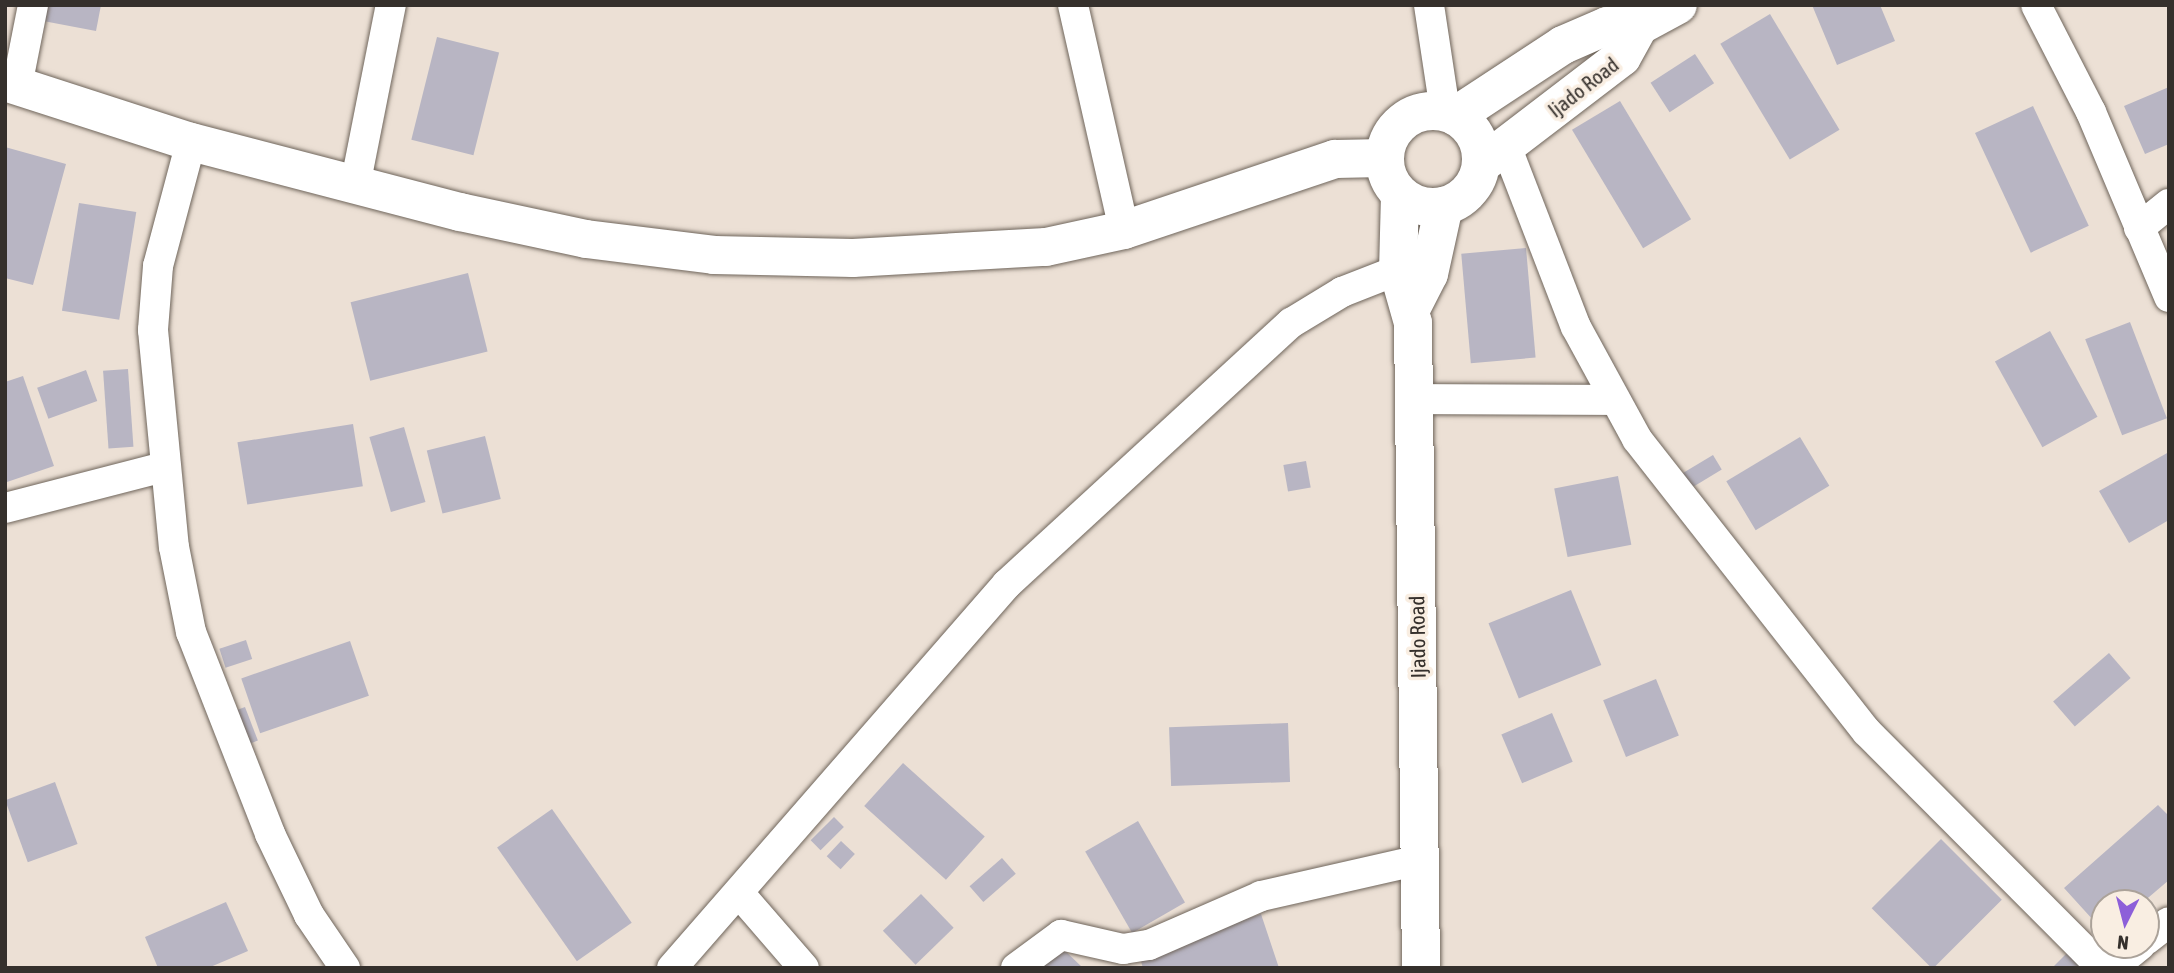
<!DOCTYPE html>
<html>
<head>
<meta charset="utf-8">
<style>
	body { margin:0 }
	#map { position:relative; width:2174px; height:973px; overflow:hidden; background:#ece0d5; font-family:"Asap Condensed",sans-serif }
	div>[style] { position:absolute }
	.building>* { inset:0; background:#b8b5c3; transform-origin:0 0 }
	.roads { filter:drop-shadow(0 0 2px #6f655b) drop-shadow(0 0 2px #6f655b) }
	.street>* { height:30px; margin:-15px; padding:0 15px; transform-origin:15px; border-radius:15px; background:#fff }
	.secondary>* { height:38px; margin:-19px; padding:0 19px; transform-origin:19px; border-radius:19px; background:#fff }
	.secondary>.ring { margin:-19px; padding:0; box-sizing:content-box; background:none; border:38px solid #fff; border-radius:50% }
	span { translate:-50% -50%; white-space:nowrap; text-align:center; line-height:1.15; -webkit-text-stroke:7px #f9eee2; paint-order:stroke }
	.street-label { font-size:21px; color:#35302c }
	.frame { position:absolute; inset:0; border:7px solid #35302c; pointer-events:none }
	.north { position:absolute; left:2090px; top:889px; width:70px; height:70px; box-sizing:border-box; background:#f9eee2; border:2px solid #aba299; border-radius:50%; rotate:186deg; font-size:19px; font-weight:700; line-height:28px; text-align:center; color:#35302c }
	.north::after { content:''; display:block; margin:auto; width:24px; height:32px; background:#8d5fd9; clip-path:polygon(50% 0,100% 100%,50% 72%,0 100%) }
</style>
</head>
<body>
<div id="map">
	<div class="building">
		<i style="clip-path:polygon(41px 5px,101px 5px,96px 31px,38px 20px)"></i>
		<i style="clip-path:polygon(1812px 5px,1880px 5px,1895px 41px,1837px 65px)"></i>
		<i style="left:1770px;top:14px;width:135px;height:58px;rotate:59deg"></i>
		<i style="left:437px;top:37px;width:64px;height:106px;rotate:14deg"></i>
		<i style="left:1695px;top:54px;width:35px;height:53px;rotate:57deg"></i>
		<i style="clip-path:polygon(2169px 87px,2169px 144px,2145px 154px,2124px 106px)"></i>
		<i style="left:1620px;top:101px;width:138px;height:56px;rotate:59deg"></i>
		<i style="left:2033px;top:106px;width:132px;height:64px;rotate:65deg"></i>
		<i style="clip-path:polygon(5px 147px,66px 164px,33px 285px,5px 278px)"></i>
		<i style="left:79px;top:203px;width:58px;height:109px;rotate:9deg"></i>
		<i style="left:1526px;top:248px;width:110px;height:65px;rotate:85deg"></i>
		<i style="left:468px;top:273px;width:81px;height:121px;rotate:76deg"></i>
		<i style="left:2130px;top:322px;width:103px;height:48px;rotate:69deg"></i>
		<i style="left:2050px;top:331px;width:98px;height:63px;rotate:61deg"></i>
		<i style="left:128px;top:369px;width:78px;height:25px;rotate:86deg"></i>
		<i style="left:86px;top:370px;width:33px;height:52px;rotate:70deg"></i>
		<i style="clip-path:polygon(23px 376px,54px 466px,7px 482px,5px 382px)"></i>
		<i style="left:353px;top:424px;width:63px;height:117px;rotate:81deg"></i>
		<i style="left:404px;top:427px;width:78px;height:36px;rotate:74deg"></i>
		<i style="left:485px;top:436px;width:65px;height:60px;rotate:76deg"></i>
		<i style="left:1800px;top:437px;width:57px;height:86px;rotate:59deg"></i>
		<i style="clip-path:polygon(2169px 452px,2169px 520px,2129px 543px,2099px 491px)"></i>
		<i style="left:1713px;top:455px;width:17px;height:37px;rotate:59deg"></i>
		<i style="left:1306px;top:461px;width:27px;height:23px;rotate:80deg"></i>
		<i style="left:1618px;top:476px;width:70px;height:65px;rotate:79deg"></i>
		<i style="left:1571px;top:590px;width:81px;height:89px;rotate:68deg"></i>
		<i style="left:246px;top:640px;width:20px;height:28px;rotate:72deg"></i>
		<i style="left:350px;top:641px;width:58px;height:115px;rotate:71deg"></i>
		<i style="left:2109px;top:653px;width:33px;height:74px;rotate:49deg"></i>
		<i style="left:1656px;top:679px;width:61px;height:57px;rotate:68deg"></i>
		<i style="left:245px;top:707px;width:36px;height:17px;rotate:69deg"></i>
		<i style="left:1552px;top:713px;width:53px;height:55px;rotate:67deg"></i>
		<i style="left:1288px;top:723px;width:59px;height:119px;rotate:88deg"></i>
		<i style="left:903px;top:763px;width:110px;height:58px;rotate:42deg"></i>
		<i style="left:55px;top:782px;width:66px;height:53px;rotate:70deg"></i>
		<i style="clip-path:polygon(2158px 805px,2169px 816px,2169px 880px,2142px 903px,2104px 903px,2104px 932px,2064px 888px)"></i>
		<i style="left:552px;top:809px;width:139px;height:67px;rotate:55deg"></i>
		<i style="left:834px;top:817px;width:14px;height:33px;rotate:45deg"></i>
		<i style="left:1138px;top:821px;width:94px;height:61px;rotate:60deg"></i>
		<i style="left:1941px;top:839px;width:86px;height:98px;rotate:45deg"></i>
		<i style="left:841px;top:841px;width:19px;height:21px;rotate:43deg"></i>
		<i style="left:1002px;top:858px;width:21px;height:43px;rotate:49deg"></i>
		<i style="left:921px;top:894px;width:47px;height:53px;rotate:46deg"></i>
		<i style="clip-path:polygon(226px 902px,248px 951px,208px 968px,158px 968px,145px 937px)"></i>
		<i style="clip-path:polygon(1261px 914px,1279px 968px,1143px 968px,1139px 955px)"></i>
		<i style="clip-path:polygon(1060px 946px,1083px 968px,1039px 968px)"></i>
		<i style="clip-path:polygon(2068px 952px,2083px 968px,2052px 968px)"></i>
	</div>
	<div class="roads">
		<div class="street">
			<i style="left:1073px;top:5px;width:231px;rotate:77.2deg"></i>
			<i style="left:1429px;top:5px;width:107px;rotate:81.4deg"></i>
			<i style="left:2036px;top:5px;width:120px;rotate:62.8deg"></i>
			<i style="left:2091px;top:112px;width:201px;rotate:67.1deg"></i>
			<i style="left:17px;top:86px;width:83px;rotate:-78.8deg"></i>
			<i style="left:191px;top:142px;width:128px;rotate:104.9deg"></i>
			<i style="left:158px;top:266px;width:64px;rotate:94.5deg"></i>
			<i style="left:153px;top:330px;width:218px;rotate:84.5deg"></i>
			<i style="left:174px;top:547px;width:87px;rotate:78.7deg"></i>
			<i style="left:191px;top:632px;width:217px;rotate:68.6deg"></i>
			<i style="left:270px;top:834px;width:90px;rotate:64.3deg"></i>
			<i style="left:309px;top:915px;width:64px;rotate:55.8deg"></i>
			<i style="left:1506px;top:146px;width:194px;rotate:68.9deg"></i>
			<i style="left:1576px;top:327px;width:128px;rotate:61.4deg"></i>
			<i style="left:1637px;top:439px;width:372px;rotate:51.9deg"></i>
			<i style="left:1867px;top:732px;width:333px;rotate:45.1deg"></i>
			<i style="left:355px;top:186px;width:185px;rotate:-78.8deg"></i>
			<i style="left:2139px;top:228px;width:38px;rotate:-39deg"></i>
			<i style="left:1413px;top:399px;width:199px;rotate:0.3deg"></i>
			<i style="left:5px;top:508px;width:163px;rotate:-14.5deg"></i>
			<i style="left:739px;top:893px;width:99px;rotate:49.1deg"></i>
			<i style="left:2146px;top:940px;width:29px;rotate:-38deg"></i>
			<i style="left:672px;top:968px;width:510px;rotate:-48.9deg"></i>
			<i style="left:1007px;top:584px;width:386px;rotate:-42.6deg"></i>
			<i style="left:1291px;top:323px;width:60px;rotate:-31.3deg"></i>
			<i style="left:1342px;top:292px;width:60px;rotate:-21.4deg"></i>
			<i style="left:1016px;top:968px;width:56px;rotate:-36.3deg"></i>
			<i style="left:1061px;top:935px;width:64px;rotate:12.7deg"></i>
			<i style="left:1123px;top:949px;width:26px;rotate:-9deg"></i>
			<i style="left:1149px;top:945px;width:122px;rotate:-23.6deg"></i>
			<i style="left:1261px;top:896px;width:163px;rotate:-12.8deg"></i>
			<i style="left:2112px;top:968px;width:36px;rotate:-39deg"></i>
		</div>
		<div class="secondary">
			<i style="left:5px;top:82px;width:195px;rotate:17.9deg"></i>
			<i style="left:191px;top:142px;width:278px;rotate:14.6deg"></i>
			<i style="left:460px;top:212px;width:129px;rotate:12.1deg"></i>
			<i style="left:586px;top:239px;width:129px;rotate:7.1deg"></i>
			<i style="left:714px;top:255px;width:139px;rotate:1.2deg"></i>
			<i style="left:853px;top:258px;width:193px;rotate:-3.3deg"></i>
			<i style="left:1046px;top:247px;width:80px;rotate:-12.3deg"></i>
			<i style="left:1124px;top:230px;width:223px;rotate:-18.6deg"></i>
			<i style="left:1335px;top:159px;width:49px;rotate:-1.2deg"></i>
			<i class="ring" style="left:1385px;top:111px;width:58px;height:58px"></i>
			<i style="left:1455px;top:116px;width:129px;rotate:-33.3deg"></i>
			<i style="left:1563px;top:45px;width:48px;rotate:-23.4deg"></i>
			<i style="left:1607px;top:26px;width:32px"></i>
			<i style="left:1639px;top:26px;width:44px;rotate:-28.3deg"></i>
			<i style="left:1482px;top:164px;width:176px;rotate:-37.4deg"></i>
			<i style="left:1622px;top:57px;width:35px;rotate:-61deg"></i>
			<i style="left:1400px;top:195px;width:75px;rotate:91.5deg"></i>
			<i style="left:1398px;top:270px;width:55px;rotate:74.2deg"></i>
			<i style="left:1413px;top:323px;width:645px;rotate:89.29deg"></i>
			<i style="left:1412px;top:307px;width:37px;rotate:-63deg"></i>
			<i style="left:1429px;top:274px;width:70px;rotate:-77.6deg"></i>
		</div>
	</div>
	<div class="street-label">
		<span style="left:1583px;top:87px;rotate:-38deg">Ijado Road</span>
		<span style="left:1417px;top:637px;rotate:-91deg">Ijado Road</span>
	</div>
	<div class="frame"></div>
	<div class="north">N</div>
</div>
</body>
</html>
